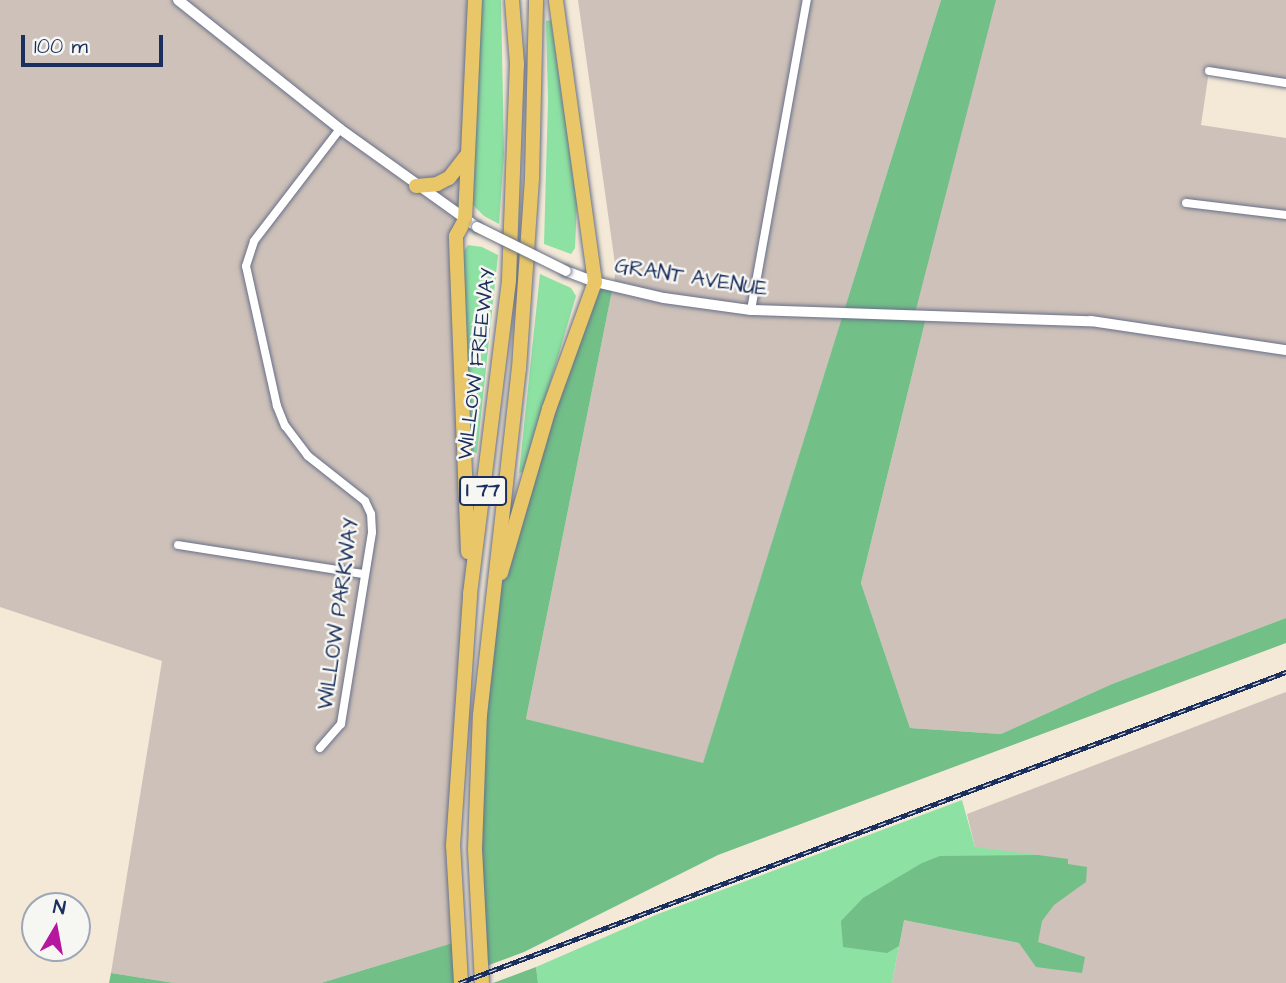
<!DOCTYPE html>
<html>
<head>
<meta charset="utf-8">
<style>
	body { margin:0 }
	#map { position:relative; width:1286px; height:983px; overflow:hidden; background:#f4e8d6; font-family:"Architects Daughter",sans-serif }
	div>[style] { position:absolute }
	.industrial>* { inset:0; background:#cec1b9 }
	.green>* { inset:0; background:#8de1a2 }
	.forest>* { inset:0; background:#72bf88 }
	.roads { filter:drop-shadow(0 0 2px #677088) drop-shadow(0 0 2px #677088) }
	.minor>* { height:8px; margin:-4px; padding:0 4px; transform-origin:4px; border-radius:4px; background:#fff }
	.tertiary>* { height:10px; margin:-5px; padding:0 5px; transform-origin:5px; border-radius:5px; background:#fff }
	.motorway>* { height:14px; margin:-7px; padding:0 7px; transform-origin:7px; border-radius:7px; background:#e9c769 }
	.rail>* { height:5px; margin-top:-2.5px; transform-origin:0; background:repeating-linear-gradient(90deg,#f6f6f2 0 8px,#1b2f5e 0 16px); box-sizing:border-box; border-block:2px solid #1b2f5e }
	.bridges { filter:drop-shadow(0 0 2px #677088) drop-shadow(0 0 2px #677088) }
	.tertiary-bridge>* { height:10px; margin:-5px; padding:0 5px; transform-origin:5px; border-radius:5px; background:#fff }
	span { translate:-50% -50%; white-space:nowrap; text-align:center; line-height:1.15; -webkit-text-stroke:5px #f6f6f2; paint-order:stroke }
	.shield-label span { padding:2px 5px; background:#f6f6f2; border:2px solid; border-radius:5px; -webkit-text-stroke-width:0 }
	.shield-label { font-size:19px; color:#1b2f5e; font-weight:700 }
	.street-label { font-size:21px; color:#1b2f5e }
	.north { position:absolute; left:21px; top:892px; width:70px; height:70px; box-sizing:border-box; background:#f6f6f2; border:2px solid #9ea6b7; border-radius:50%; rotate:10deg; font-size:19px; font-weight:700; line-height:28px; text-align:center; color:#1b2f5e }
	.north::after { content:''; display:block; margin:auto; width:24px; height:32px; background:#b5179e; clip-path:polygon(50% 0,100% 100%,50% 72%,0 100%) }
	.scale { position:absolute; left:21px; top:35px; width:142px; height:32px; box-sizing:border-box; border:4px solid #1b2f5e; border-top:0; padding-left:9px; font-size:21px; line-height:24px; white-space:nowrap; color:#1b2f5e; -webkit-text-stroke:5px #f6f6f2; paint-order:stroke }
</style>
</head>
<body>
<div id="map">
	<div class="industrial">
		<i style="clip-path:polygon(0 0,475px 0,467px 155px,456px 237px,470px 594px,453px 846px,459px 941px,321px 983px,174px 983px,111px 973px,162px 661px,0 607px)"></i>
		<i style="clip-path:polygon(578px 0,941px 0,703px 764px,526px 719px,616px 271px)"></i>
		<i style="clip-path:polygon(972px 0,1286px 0,1286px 83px,1209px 71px,1201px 125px,1286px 138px,1286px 618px,1112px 684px,1001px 734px,910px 728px,861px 583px,926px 318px,890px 317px)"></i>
		<i style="clip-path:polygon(1286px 692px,1286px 983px,892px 983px,904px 920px,1019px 943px,975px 847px,967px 814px)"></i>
	</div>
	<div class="green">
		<i style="clip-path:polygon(480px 0,501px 0,504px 154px,499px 224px,484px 216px,471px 203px)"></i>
		<i style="clip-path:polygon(551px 20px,577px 202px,575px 248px,571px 254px,544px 244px,548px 100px,546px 21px)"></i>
		<i style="clip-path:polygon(468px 245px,482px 247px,498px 255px,477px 453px,471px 452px,463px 267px,464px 251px)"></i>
		<i style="clip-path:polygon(540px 274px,571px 288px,576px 296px,534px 438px,523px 472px,519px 473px)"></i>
		<i style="clip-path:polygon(962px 800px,975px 847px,1038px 855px,1020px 943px,904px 920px,892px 983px,538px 983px,536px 967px,658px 914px)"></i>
	</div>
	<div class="forest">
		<i style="clip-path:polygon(941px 0,996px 0,914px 317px,926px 318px,861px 583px,910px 728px,1001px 734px,1112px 684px,1286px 618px,1286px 643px,718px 855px,524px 952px,481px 968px,475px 849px,490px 611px,595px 282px,613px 286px,526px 719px,703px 763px)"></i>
		<i style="clip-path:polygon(1038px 855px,1068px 859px,1068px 864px,1087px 867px,1086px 882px,1054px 905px,1042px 921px,1038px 942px,1085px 957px,1082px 973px,1036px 967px,1019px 943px,904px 920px,899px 946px,887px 953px,843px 947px,841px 921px,863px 898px,922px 863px,940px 856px)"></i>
		<i style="clip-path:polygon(459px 941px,461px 983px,321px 983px)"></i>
		<i style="clip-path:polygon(536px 967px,538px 983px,493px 983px)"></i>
		<i style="clip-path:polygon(111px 973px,174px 983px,109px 983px)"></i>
	</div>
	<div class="roads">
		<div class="minor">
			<i style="left:1209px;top:71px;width:78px;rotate:8.9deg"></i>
			<i style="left:1186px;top:203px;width:101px;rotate:6.8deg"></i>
			<i style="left:751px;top:310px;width:315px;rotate:-79.8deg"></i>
			<i style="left:178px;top:545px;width:188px;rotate:8.9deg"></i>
			<i style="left:320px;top:748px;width:32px;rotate:-49deg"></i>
			<i style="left:341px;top:724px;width:194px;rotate:-80.8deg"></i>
			<i style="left:372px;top:532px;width:18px;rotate:-93deg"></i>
			<i style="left:371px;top:514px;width:14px;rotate:-115deg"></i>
			<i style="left:365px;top:501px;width:73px;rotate:-141.7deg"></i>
			<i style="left:308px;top:456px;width:38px;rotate:-127deg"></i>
			<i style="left:285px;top:426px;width:22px;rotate:-112deg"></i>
			<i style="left:277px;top:406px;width:143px;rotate:-102.5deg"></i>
			<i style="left:246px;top:266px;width:26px;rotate:-72deg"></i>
			<i style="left:254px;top:241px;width:141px;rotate:-52.5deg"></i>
		</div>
		<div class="tertiary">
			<i style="left:178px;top:0;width:207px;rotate:38.5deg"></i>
			<i style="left:340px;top:129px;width:168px;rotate:35.6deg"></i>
			<i style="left:566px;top:271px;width:31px;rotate:21deg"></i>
			<i style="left:595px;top:282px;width:71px;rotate:13.1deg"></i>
			<i style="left:664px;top:298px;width:88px;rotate:7.9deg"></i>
			<i style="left:751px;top:310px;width:340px;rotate:1.9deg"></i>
			<i style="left:1091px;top:321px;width:197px;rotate:8.5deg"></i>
		</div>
		<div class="motorway">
			<i style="left:416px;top:186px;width:21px;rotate:-5deg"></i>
			<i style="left:437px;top:184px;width:13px;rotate:-27deg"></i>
			<i style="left:449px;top:178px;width:29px;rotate:-52deg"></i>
			<i style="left:468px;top:552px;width:316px;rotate:-92.2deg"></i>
			<i style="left:456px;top:236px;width:18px;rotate:-61deg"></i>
			<i style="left:465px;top:220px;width:220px;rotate:-87.4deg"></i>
			<i style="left:501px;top:573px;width:171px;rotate:-73.7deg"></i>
			<i style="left:549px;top:409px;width:135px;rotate:-70.1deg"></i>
			<i style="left:595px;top:282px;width:285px;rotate:-97.9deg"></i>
			<i style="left:461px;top:983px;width:137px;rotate:-93.3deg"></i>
			<i style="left:453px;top:846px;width:253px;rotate:-86.1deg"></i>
			<i style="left:470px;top:594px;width:316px;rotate:-82.9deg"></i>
			<i style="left:509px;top:280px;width:216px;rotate:-87.9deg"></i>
			<i style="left:517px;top:64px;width:64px;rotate:-94.5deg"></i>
			<i style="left:482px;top:983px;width:134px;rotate:-93deg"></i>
			<i style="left:475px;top:849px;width:134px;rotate:-87.9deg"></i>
			<i style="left:480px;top:715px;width:348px;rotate:-83.6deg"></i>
			<i style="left:519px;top:369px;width:191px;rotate:-86.1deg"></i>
			<i style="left:532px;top:178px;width:178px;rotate:-88.7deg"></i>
		</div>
	</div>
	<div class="rail">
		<i style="left:459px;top:983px;width:884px;rotate:-20.61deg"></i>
	</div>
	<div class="bridges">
		<div class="tertiary-bridge">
			<i style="left:477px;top:227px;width:99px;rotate:26.3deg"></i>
		</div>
	</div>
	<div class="shield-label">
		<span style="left:483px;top:491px">I 77</span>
	</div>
	<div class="street-label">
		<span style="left:691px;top:278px;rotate:9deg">GRANT AVENUE</span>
		<span style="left:477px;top:364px;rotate:-83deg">WILLOW FREEWAY</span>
		<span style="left:339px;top:614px;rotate:-82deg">WILLOW PARKWAY</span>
	</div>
	<div class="north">N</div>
	<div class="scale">100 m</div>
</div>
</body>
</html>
